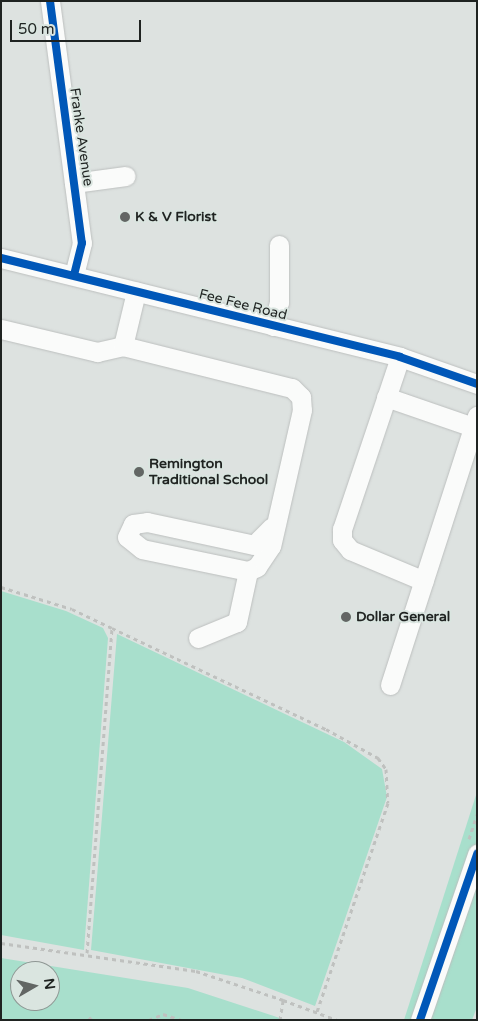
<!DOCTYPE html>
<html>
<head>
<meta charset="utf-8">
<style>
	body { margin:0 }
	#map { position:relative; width:478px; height:1021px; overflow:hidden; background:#dde2e0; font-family:"Varela Round",sans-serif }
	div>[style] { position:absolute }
	.green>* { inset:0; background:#a8dfcc }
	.path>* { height:3px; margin-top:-1.5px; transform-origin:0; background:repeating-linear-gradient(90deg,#bfc1bf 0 4px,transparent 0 8px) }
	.roads { filter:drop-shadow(0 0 1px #bcbfbe) drop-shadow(0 0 1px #bcbfbe) }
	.minor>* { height:19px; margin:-9.5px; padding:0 9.5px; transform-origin:9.5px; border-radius:9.5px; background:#fafbfa }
	.cycleway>* { height:8px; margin:-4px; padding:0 4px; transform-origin:4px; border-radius:4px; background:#0057b8 }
	.dots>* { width:14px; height:14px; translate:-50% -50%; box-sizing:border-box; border:2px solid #dae5e0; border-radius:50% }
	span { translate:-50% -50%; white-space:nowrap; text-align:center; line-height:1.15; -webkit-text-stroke:4px #dae5e0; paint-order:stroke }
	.street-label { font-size:14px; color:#1f2321 }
	.poi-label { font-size:14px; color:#1f2321; font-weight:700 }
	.left { translate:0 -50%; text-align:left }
	.frame { position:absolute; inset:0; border:2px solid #1f2321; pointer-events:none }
	.north { position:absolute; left:10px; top:961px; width:50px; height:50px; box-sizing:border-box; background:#dae5e0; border:1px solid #8f9794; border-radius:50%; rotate:82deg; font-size:14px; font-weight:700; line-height:20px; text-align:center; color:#1f2321 }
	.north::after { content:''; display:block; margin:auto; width:18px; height:22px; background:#626664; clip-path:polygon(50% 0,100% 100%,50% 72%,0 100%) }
	.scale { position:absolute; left:10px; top:20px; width:131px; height:22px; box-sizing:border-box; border:2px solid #1f2321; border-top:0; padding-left:6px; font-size:15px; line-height:18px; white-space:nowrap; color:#1f2321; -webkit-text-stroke:4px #dae5e0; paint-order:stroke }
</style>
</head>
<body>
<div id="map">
	<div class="green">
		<i style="clip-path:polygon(1px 591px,66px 611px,103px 628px,108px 638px,84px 950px,1px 935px)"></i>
		<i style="clip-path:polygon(117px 634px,344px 742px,382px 769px,387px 797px,315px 1006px,242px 978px,91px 950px)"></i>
		<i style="clip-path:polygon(477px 792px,477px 1007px,472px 1020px,404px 1020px)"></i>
		<i style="clip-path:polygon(evenodd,1px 958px,188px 988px,286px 1020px,1px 1020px,1px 958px,20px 971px,50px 971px,50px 1001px,20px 1001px,20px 971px)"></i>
	</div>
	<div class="path">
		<i style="left:1px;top:587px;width:74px;rotate:17.2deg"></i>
		<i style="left:72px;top:609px;width:44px;rotate:25.4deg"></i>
		<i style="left:469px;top:839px;width:26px;rotate:-72deg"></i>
		<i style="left:1px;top:943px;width:197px;rotate:8.2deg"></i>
		<i style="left:196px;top:971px;width:92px;rotate:18.4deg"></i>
		<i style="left:87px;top:953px;width:326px;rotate:-85.6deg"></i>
		<i style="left:112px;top:628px;width:237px;rotate:25.3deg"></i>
		<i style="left:326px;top:729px;width:60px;rotate:29.1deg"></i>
		<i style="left:378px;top:758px;width:14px;rotate:54deg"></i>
		<i style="left:386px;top:769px;width:34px;rotate:87deg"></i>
		<i style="left:388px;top:803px;width:221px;rotate:108.8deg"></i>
		<i style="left:89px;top:1017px;width:4px;rotate:45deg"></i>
		<i style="left:149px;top:1020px;width:15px;rotate:-23deg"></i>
		<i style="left:163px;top:1014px;width:20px;rotate:18deg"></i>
		<i style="left:280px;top:1020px;width:20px;rotate:-81deg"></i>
		<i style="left:283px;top:1000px;width:58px;rotate:20.3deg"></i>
	</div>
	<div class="roads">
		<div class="minor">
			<i style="left:50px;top:1px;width:244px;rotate:82.5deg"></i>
			<i style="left:82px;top:243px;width:33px;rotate:104deg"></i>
			<i style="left:74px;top:183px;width:52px;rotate:-7.7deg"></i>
			<i style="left:1px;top:258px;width:411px;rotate:13.9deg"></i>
			<i style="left:400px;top:357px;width:82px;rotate:19.3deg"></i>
			<i style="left:273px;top:326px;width:25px;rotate:-76deg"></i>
			<i style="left:279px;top:302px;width:57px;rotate:-90deg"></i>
			<i style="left:1px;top:329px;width:99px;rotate:13.5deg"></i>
			<i style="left:97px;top:352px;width:27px;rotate:-13deg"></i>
			<i style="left:123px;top:346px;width:174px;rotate:14deg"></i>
			<i style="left:292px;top:388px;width:13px;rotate:45deg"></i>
			<i style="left:301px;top:397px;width:13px;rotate:86deg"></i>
			<i style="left:302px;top:410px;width:139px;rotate:102.8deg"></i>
			<i style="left:271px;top:546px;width:25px;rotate:124deg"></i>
			<i style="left:257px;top:567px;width:10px;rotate:156deg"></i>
			<i style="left:248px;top:571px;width:108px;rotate:-168.3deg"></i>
			<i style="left:142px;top:549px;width:19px;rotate:-141deg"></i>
			<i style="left:127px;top:537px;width:14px;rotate:-65deg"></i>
			<i style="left:133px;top:524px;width:14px;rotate:-8deg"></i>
			<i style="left:147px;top:522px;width:109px;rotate:12.1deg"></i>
			<i style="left:254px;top:545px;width:25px;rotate:-45deg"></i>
			<i style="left:123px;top:346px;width:56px;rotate:-76.5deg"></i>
			<i style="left:400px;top:357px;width:182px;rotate:108.6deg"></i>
			<i style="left:342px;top:529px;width:11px;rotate:90deg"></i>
			<i style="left:342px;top:540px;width:13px;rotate:51deg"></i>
			<i style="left:350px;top:550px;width:80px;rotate:22.7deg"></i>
			<i style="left:386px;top:397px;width:92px;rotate:19deg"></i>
			<i style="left:473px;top:427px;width:12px;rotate:70deg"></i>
			<i style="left:198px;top:638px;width:42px;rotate:-22.3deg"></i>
			<i style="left:237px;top:622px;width:52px;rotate:-77.8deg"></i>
			<i style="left:390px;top:685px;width:283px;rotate:-72.1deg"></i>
			<i style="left:420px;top:1020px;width:176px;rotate:-71deg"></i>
		</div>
	</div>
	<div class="cycleway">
		<i style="left:50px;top:1px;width:244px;rotate:82.5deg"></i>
		<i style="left:82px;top:243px;width:33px;rotate:104deg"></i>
		<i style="left:1px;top:258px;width:411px;rotate:13.9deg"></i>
		<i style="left:400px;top:357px;width:82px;rotate:19.3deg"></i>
		<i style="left:420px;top:1020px;width:176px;rotate:-71deg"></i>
	</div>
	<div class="dots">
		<i style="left:125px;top:217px;background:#626664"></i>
		<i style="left:139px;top:472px;background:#626664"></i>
		<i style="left:346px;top:617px;background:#626664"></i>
	</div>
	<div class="street-label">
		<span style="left:81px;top:137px;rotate:82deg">Franke Avenue</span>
		<span style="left:243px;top:305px;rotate:14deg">Fee Fee Road</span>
	</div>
	<div class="poi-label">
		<span class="left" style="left:135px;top:217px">K &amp; V Florist</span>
		<span class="left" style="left:149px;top:472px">Remington<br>Traditional School</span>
		<span class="left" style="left:356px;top:617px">Dollar General</span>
	</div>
	<div class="frame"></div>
	<div class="north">N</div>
	<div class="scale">50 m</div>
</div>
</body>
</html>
